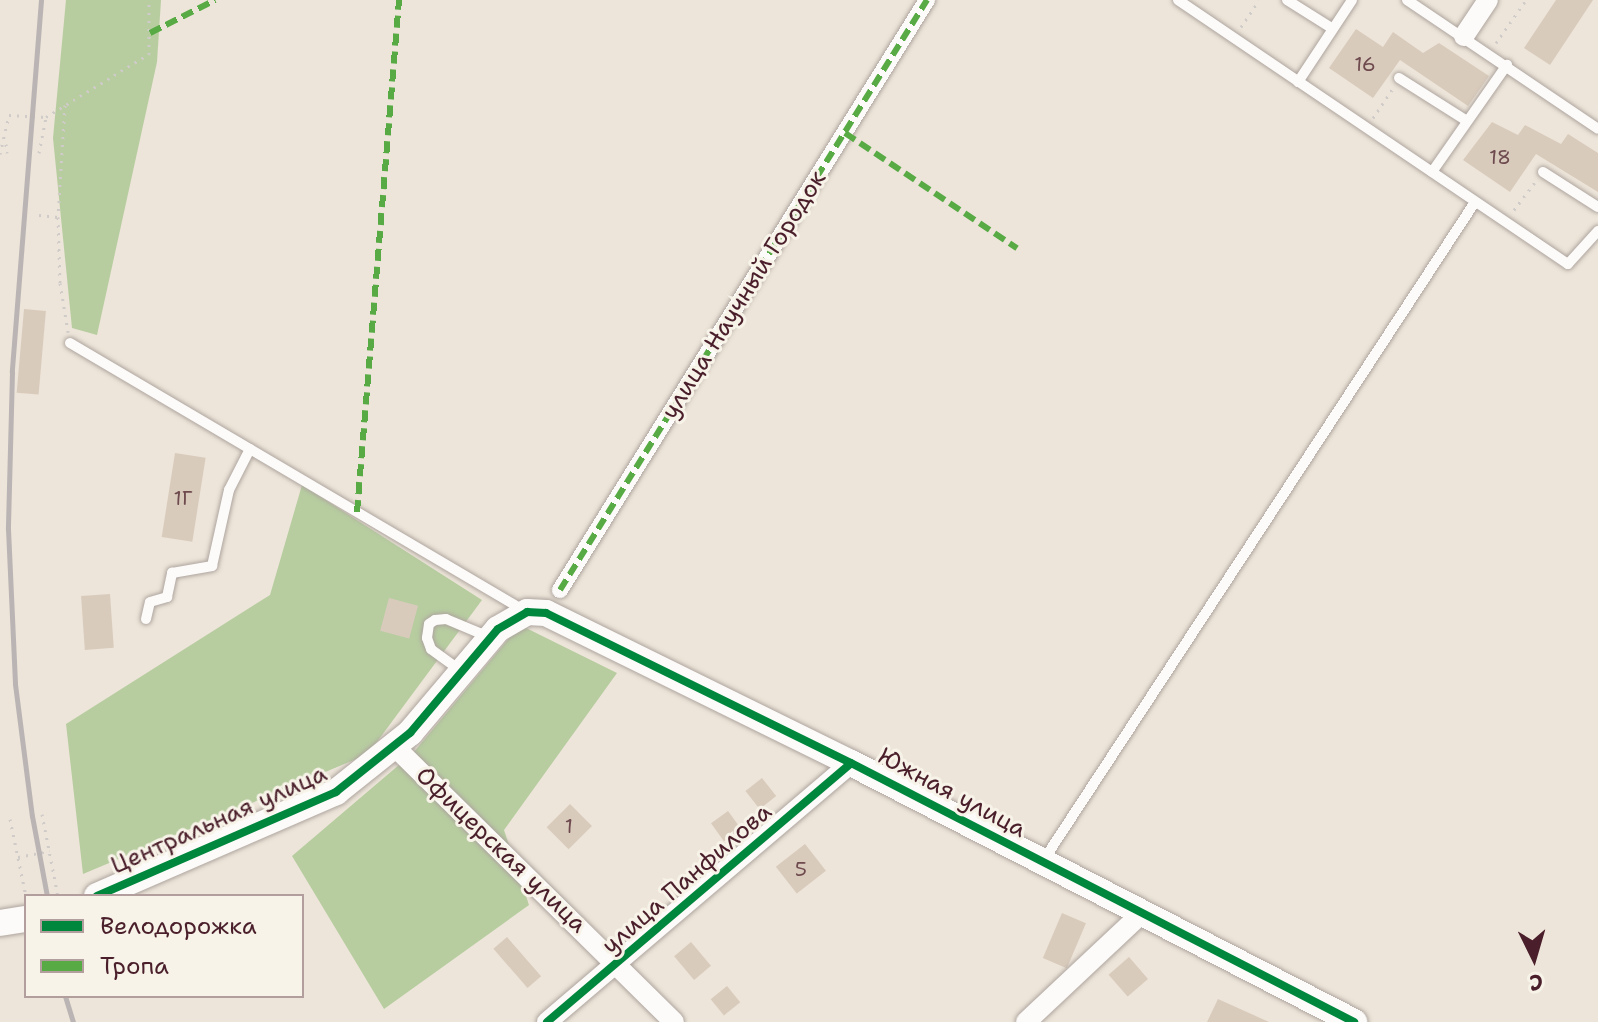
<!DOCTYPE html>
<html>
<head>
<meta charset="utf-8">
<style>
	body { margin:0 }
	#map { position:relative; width:1598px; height:1022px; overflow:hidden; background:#ede5d9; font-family:"Shantell Sans",sans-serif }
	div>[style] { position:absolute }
	.forest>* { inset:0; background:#b7cda0 }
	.building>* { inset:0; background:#d9cbbc; transform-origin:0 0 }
	.path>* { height:3px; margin-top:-1.5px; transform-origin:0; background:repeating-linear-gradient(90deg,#cfcbc9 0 2px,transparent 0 8px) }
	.roads { filter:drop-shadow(0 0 2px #aea59f) drop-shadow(0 0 2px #aea59f) }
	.service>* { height:10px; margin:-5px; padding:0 5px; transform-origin:5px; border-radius:5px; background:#fcfbf9 }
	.pedestrian>* { height:16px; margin:-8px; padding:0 8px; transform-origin:8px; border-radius:8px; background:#fcfbf9 }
	.minor>* { height:20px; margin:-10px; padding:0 10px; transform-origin:10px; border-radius:10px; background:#fcfbf9 }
	.tertiary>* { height:26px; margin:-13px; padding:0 13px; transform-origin:13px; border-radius:13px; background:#fcfbf9 }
	.rail>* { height:5px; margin:-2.5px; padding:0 2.5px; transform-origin:2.5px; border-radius:2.5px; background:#bab4b4 }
	.quiet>* { height:6px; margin-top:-3px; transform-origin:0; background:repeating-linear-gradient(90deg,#57aa44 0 12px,transparent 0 18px) }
	.cycleway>* { height:8px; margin:-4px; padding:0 4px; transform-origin:4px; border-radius:4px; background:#00873e }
	span { translate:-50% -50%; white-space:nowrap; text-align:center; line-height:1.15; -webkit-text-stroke:6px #f7f3e8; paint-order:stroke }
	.number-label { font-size:20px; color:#6e4a4f }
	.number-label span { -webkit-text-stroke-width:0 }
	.street-label { font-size:24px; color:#4a1f2b }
	.legend { position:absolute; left:24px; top:894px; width:280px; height:104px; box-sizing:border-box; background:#f7f3e8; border:2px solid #b29e9c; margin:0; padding:10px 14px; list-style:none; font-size:24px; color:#4a1f2b }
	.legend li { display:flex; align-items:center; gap:16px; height:40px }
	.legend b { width:40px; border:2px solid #b29e9c }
	.north { position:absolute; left:1494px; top:918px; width:80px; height:80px; -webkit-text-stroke:6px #f7f3e8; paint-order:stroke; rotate:175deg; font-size:22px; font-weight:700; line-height:32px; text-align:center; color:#4a1f2b }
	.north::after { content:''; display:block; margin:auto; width:28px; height:36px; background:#4a1f2b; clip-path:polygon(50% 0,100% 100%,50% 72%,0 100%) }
</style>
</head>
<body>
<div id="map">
	<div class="forest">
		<i style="clip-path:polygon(66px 0,161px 0,157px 62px,97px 335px,72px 328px,53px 138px)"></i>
		<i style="clip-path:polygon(302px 485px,482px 600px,368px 754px,83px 874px,66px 724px,270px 595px)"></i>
		<i style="clip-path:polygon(520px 625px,617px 673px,504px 830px,529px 905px,384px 1009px,292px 856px,413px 753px)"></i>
	</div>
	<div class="building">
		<i style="clip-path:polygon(1556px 0,1593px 0,1550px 65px,1524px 48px)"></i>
		<i style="clip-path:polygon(1356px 29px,1383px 47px,1393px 32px,1423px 53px,1439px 43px,1489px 76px,1468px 106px,1400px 60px,1373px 98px,1329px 68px)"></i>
		<i style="clip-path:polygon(1492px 122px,1518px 135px,1525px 125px,1561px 144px,1568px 134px,1598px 153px,1598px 192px,1536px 154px,1510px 192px,1463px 160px)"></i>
		<i style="left:24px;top:309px;width:22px;height:84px;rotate:5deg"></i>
		<i style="left:175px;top:453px;width:31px;height:85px;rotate:9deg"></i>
		<i style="left:110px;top:594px;width:54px;height:29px;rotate:86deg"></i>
		<i style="left:389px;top:598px;width:30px;height:34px;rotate:15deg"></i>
		<i style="left:762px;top:778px;width:23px;height:21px;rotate:52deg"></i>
		<i style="left:570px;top:804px;width:31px;height:33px;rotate:45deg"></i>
		<i style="left:728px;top:811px;width:22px;height:21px;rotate:54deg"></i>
		<i style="left:805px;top:844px;width:34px;height:37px;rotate:52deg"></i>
		<i style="left:1062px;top:913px;width:26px;height:49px;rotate:23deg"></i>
		<i style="left:507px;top:937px;width:52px;height:18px;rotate:49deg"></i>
		<i style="left:691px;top:942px;width:31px;height:22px;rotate:50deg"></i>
		<i style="left:1129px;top:957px;width:29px;height:27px;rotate:49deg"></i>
		<i style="left:727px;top:986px;width:21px;height:21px;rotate:51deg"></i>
		<i style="clip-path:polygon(1218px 999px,1269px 1022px,1207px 1022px)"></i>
	</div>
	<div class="path">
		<i style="left:1241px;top:27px;width:32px;rotate:-56deg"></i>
		<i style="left:1496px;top:43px;width:52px;rotate:-55.1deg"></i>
		<i style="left:65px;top:105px;width:112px;rotate:93.6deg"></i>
		<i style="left:58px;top:217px;width:66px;rotate:88.3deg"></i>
		<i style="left:60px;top:283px;width:50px;rotate:80.7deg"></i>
		<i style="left:1373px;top:118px;width:36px;rotate:-56deg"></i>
		<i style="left:6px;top:144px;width:9px;rotate:84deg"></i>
		<i style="left:39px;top:153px;width:37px;rotate:-79deg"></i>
		<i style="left:0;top:154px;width:40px;rotate:-77deg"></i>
		<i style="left:9px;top:115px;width:37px;rotate:3deg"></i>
		<i style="left:46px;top:117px;width:121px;rotate:-31.5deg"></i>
		<i style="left:149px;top:54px;width:54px;rotate:-90deg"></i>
		<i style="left:1514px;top:210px;width:36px;rotate:-53deg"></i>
		<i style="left:39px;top:215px;width:19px;rotate:6deg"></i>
		<i style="left:42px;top:814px;width:84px;rotate:79deg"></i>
		<i style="left:10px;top:819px;width:79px;rotate:78.3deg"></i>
		<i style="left:18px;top:857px;width:32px;rotate:-11deg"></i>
	</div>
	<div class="roads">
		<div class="service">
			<i style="left:1178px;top:0;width:471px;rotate:34.1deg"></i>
			<i style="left:1568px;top:264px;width:45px;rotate:-47.7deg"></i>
			<i style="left:1287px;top:0;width:54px;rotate:32.2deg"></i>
			<i style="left:1407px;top:0;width:230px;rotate:34deg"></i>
			<i style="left:1399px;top:78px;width:80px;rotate:32.3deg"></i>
			<i style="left:1298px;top:82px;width:98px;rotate:-56.6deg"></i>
			<i style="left:1432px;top:172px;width:131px;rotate:-55deg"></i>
			<i style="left:1543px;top:172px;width:65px;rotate:32.5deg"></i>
			<i style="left:70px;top:343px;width:528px;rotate:30.5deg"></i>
			<i style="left:146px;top:619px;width:17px;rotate:-77deg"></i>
			<i style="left:150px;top:602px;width:18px;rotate:-16deg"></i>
			<i style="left:167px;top:597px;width:25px;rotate:-78deg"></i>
			<i style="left:172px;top:573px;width:41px;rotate:-9.9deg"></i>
			<i style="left:212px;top:566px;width:78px;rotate:-77.4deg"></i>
			<i style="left:229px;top:490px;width:46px;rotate:-62.9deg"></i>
			<i style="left:461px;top:671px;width:37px;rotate:-144deg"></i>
			<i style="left:431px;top:649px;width:12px;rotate:-110deg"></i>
			<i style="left:427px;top:638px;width:14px;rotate:-82deg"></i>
			<i style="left:429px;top:624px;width:7px;rotate:-34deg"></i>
			<i style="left:435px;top:620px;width:11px;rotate:-5deg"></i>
			<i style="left:446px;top:619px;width:47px;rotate:22.7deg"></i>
			<i style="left:1043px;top:861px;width:788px;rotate:-56.75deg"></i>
		</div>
		<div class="pedestrian">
			<i style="left:560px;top:590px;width:695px;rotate:-58.12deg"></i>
		</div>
		<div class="minor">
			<i style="left:1464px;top:36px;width:43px;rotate:-56.3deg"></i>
			<i style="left:394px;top:746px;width:393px;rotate:44.6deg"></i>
			<i style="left:547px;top:1022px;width:399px;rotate:-40.4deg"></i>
			<i style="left:1026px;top:1022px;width:158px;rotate:-43.2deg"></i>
		</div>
		<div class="tertiary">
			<i style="left:97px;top:896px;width:261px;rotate:-23.5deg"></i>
			<i style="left:336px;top:792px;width:95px;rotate:-38.6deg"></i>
			<i style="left:410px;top:733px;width:136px;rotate:-49.8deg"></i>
			<i style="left:498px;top:629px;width:34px;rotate:-30deg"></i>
			<i style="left:527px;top:612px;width:19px;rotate:3deg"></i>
			<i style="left:546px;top:613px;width:340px;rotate:26.2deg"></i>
			<i style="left:851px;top:763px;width:566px;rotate:27.24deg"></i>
			<i style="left:0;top:923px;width:26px;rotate:-9deg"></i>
		</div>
	</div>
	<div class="rail">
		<i style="left:41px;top:0;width:373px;rotate:94.5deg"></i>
		<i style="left:12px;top:372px;width:157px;rotate:91.5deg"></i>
		<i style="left:8px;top:529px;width:155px;rotate:87.4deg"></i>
		<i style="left:15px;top:684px;width:133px;rotate:82.7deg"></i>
		<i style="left:32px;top:816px;width:81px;rotate:79.4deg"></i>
		<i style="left:65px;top:996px;width:27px;rotate:73deg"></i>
	</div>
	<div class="quiet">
		<i style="left:150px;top:33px;width:73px;rotate:-26.9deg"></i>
		<i style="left:845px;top:133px;width:207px;rotate:33.8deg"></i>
		<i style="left:357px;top:512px;width:514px;rotate:-85.31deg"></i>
		<i style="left:560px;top:590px;width:695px;rotate:-58.12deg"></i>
	</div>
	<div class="cycleway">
		<i style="left:97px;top:896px;width:261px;rotate:-23.5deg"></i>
		<i style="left:336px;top:792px;width:95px;rotate:-38.6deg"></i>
		<i style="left:410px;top:733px;width:136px;rotate:-49.8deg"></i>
		<i style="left:498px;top:629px;width:34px;rotate:-30deg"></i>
		<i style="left:527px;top:612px;width:19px;rotate:3deg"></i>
		<i style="left:546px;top:613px;width:340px;rotate:26.2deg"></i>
		<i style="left:851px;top:763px;width:566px;rotate:27.24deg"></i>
		<i style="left:547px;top:1022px;width:399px;rotate:-40.4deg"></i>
	</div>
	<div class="number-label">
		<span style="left:1365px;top:64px">16</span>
		<span style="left:1500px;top:157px">18</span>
		<span style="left:183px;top:498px">1Г</span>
		<span style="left:569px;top:826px">1</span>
		<span style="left:801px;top:869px">5</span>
	</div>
	<div class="street-label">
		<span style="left:744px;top:295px;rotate:-58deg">улица Научный Городок</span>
		<span style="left:952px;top:793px;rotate:28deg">Южная улица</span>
		<span style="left:219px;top:820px;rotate:-24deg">Центральная улица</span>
		<span style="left:501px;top:850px;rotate:44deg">Офицерская улица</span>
		<span style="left:687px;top:879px;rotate:-41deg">улица Панфилова</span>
	</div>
	<ul class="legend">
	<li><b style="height:10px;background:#00873e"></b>Велодорожка</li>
	<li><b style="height:10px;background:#57aa44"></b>Тропа</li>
	</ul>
	<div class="north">С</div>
</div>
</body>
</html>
